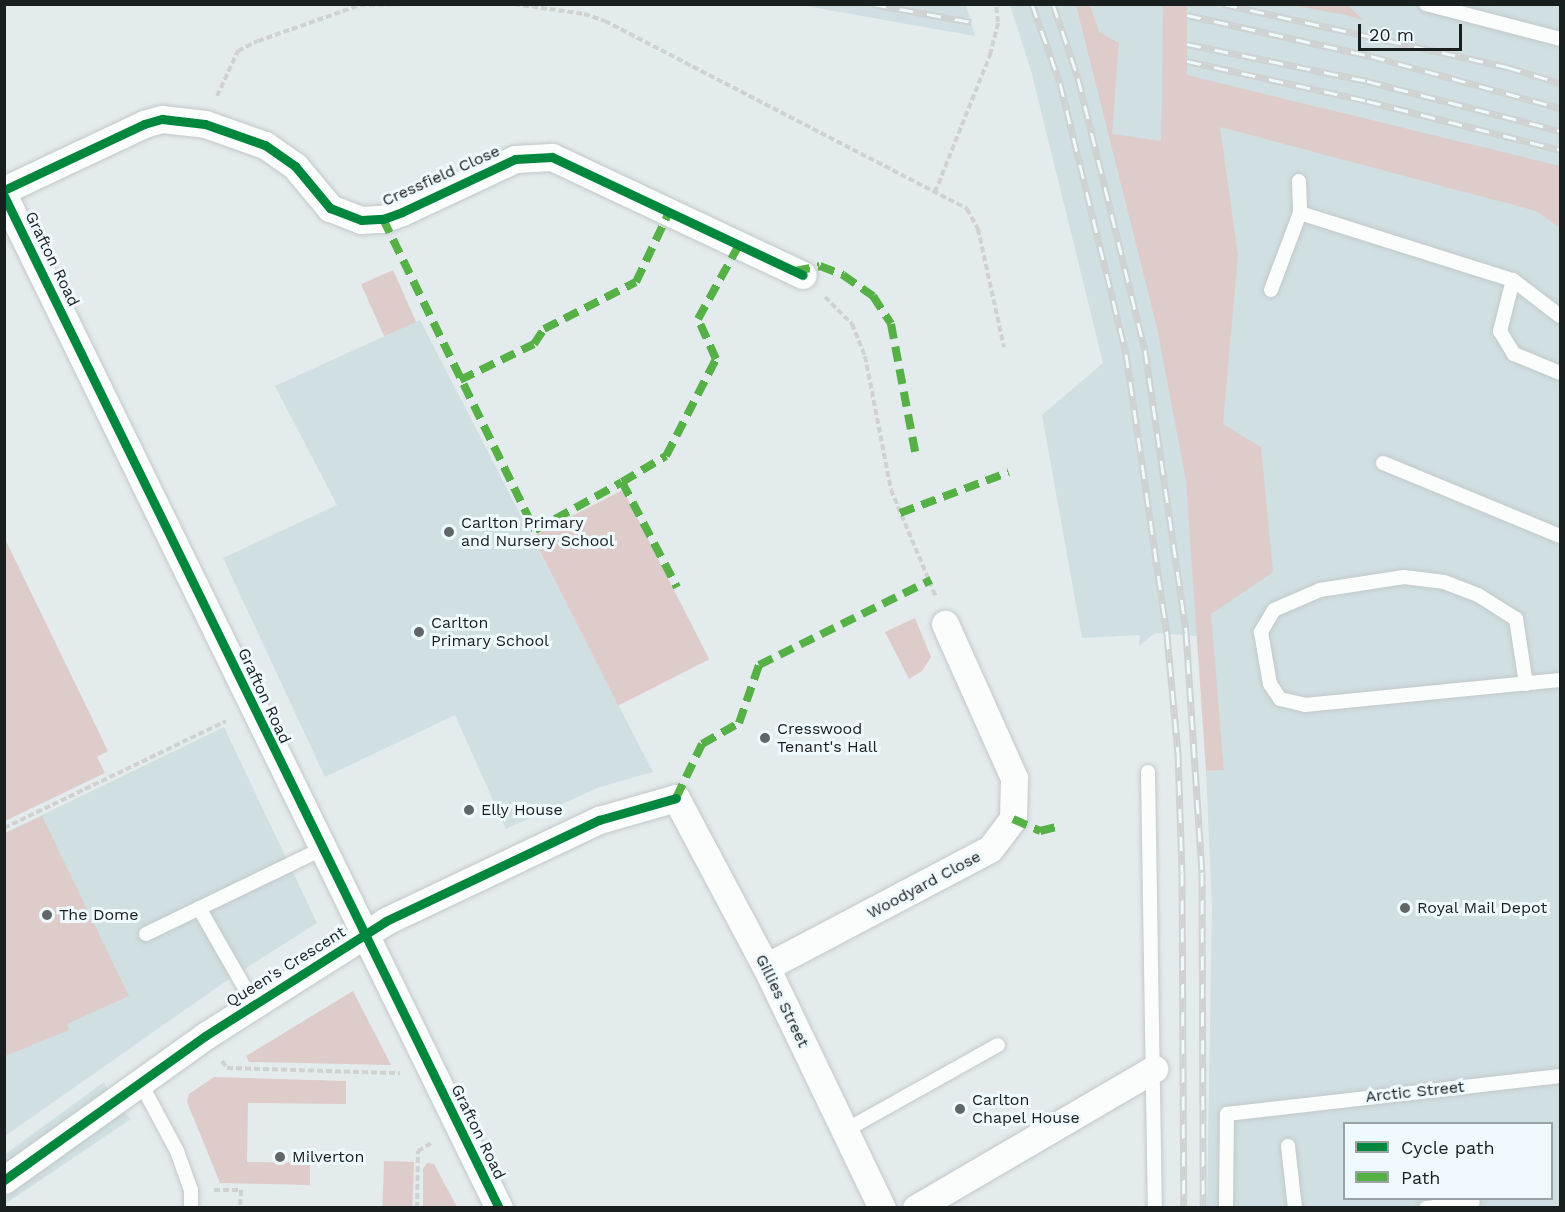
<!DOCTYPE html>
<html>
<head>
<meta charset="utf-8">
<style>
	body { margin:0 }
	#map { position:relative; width:1565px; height:1212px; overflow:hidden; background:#e4ebec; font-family:"Work Sans",sans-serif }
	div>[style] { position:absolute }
	.built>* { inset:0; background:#d0dfe2 }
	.green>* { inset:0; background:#deccca; transform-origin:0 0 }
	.path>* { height:4px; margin-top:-2px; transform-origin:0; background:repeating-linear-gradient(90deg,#d0d2d2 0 6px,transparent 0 9px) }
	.roads { filter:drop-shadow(0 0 2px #c2c8c9) drop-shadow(0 0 2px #c2c8c9) }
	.service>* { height:14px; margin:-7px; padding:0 7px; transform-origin:7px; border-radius:7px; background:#fbfcfc }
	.minor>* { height:27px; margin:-13.5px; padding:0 13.5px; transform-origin:13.5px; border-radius:13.5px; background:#fbfcfc }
	.rail>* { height:7px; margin-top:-3.5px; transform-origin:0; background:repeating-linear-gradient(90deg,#eefafd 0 14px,#d0d2d2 0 28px); box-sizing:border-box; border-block:2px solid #d0d2d2 }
	.quiet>* { height:8px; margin-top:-4px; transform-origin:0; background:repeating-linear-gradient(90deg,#55b145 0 15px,transparent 0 23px) }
	.cycleway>* { height:9px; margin:-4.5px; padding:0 4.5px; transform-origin:4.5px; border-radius:4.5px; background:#00873e }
	.dots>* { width:16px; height:16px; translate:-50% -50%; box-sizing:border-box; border:3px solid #eefafd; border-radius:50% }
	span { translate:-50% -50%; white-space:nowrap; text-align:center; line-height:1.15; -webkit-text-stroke:6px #eefafd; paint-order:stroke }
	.street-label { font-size:16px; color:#191e1f }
	.poi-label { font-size:16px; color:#191e1f }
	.left { translate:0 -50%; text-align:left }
	.frame { position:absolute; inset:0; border:6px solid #191e1f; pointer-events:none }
	.legend { position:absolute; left:1343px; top:1122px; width:210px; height:78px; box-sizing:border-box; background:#eefafd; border:2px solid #99a2a4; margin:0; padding:8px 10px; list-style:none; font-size:18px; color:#191e1f }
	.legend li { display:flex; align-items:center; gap:12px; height:30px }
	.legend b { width:30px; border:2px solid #99a2a4 }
	.scale { position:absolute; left:1358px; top:24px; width:104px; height:27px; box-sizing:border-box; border:3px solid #191e1f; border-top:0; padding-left:8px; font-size:18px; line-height:21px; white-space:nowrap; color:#191e1f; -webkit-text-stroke:4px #eefafd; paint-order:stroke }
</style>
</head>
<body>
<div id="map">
	<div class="built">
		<i style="clip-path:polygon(800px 5px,966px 5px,975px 36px)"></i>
		<i style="clip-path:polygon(evenodd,1010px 5px,1560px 5px,1560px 1207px,1207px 1207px,1212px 906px,1206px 771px,1224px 770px,1210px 615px,1197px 636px,1155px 633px,1139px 646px,1140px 635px,1082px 638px,1042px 415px,1103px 363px,1032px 74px,1010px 5px,1344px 1124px,1552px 1124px,1552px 1198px,1344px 1198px,1344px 1124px)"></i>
		<i style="clip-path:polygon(420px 320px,653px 772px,600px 787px,506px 829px,455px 715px,325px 777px,223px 558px,337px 505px,275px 386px)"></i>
		<i style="clip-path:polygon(224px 727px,317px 923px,229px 979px,5px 1136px,5px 833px)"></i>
		<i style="clip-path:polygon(104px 1082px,113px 1101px,131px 1119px,5px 1204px,4px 1155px)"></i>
	</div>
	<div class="green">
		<i style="clip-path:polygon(1076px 5px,1090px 5px,1099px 32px,1119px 43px,1112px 134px,1161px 141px,1163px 5px,1187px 5px,1187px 75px,1560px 166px,1560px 228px,1536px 211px,1220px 127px,1238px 255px,1223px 424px,1261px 447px,1273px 572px,1211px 614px,1224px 770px,1206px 771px,1186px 481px,1157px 328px)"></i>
		<i style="clip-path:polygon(1292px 5px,1348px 5px,1363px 20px,1345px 15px)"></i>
		<i style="left:393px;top:270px;width:57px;height:35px;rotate:66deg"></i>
		<i style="left:623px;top:490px;width:190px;height:102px;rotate:63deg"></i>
		<i style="clip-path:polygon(5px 539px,108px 751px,97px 757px,105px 773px,5px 821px)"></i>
		<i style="clip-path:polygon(915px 618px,931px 657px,922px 671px,909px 679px,885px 632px)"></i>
		<i style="clip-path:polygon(42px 816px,129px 996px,67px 1024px,69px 1030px,5px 1056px,5px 833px)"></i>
		<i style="clip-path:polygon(353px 991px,391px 1065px,249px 1062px,246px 1056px)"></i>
		<i style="clip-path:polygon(214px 1077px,346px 1081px,346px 1104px,248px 1103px,247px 1162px,310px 1163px,310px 1185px,220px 1183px,187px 1102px,189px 1094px)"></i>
		<i style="left:384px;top:1161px;width:30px;height:46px;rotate:2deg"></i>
		<i style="clip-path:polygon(427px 1163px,434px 1164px,457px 1207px,423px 1207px,423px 1169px)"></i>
	</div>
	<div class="path">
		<i style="left:514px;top:4px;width:71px;rotate:8.1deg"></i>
		<i style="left:584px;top:14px;width:22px;rotate:18deg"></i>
		<i style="left:605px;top:21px;width:408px;rotate:27.4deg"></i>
		<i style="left:967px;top:209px;width:23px;rotate:61deg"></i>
		<i style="left:978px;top:229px;width:121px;rotate:77.6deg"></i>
		<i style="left:217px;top:96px;width:50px;rotate:-65deg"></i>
		<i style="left:238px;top:51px;width:22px;rotate:-27deg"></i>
		<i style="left:258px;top:41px;width:108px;rotate:-19.4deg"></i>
		<i style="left:360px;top:5px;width:50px;rotate:-1.1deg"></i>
		<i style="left:935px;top:192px;width:148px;rotate:-68.1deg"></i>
		<i style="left:990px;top:55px;width:34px;rotate:-76deg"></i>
		<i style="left:998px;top:22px;width:18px;rotate:-96deg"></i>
		<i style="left:825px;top:297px;width:38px;rotate:45deg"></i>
		<i style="left:852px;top:324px;width:35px;rotate:68deg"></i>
		<i style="left:865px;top:356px;width:136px;rotate:79deg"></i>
		<i style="left:891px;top:490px;width:116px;rotate:67.2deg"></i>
		<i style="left:4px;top:828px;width:246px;rotate:-25.7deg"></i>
		<i style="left:222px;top:1061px;width:9px;rotate:54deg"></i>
		<i style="left:227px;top:1068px;width:173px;rotate:1.7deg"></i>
		<i style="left:214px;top:1190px;width:27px"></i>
		<i style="left:241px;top:1190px;width:18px;rotate:93deg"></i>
		<i style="left:417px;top:1208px;width:57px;rotate:-89deg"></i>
		<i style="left:418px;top:1151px;width:17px;rotate:-31deg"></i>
	</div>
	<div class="roads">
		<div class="service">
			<i style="left:1426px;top:4px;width:138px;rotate:14.6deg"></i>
			<i style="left:1299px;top:181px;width:32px;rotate:88deg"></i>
			<i style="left:1513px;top:280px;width:59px;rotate:37.5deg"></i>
			<i style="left:1271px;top:290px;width:82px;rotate:-69.4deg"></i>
			<i style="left:1300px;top:213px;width:223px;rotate:17.5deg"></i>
			<i style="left:1513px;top:280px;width:53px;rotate:104.3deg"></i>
			<i style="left:1500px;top:331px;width:27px;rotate:59deg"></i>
			<i style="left:1514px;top:354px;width:50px;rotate:22.4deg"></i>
			<i style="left:1383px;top:463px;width:191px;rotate:22.4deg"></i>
			<i style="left:1526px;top:684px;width:66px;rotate:-98.7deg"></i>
			<i style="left:1516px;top:619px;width:45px;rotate:-147.7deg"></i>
			<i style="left:1478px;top:595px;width:36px;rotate:-159deg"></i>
			<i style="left:1444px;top:582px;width:40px;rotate:-172.9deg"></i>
			<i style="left:1404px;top:577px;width:85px;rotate:171.2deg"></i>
			<i style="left:1320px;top:590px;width:50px;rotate:156.5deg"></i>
			<i style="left:1274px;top:610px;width:26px;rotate:121deg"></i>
			<i style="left:1261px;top:632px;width:53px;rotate:80.2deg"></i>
			<i style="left:1270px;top:684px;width:18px;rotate:56deg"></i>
			<i style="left:1280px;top:699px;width:26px;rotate:13deg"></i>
			<i style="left:1305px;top:705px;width:256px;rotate:-5.6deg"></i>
			<i style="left:1148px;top:772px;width:436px;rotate:89.1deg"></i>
			<i style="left:199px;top:908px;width:111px;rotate:60.2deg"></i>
			<i style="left:146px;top:934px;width:195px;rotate:-25.8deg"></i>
			<i style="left:140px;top:1082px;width:78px;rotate:61.8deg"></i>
			<i style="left:177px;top:1151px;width:41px;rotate:70.3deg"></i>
			<i style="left:191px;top:1190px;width:18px;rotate:90deg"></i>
			<i style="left:846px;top:1130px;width:174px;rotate:-29.2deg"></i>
			<i style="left:1288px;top:1146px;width:62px;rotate:83.6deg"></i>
			<i style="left:1226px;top:1208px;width:94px;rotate:-89.4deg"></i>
			<i style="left:1227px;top:1114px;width:335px;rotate:-6.5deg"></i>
			<i style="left:1426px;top:1208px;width:47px;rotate:-7.3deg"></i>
		</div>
		<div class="minor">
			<i style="left:4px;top:190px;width:155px;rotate:-25.2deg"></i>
			<i style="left:144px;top:124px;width:19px;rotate:-16deg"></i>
			<i style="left:162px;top:119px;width:43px;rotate:6.6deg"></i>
			<i style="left:205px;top:124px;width:64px;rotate:19.3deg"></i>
			<i style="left:265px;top:145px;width:37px;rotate:35deg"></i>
			<i style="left:295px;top:166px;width:55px;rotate:50.2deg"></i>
			<i style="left:330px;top:208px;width:33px;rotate:21deg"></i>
			<i style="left:361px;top:220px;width:22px;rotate:-3deg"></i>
			<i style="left:383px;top:219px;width:20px;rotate:-20deg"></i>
			<i style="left:402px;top:212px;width:125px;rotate:-25.1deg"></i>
			<i style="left:515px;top:159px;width:37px;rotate:-3deg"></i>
			<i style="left:552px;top:157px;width:277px;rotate:25.2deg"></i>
			<i style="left:4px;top:196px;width:1127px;rotate:63.94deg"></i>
			<i style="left:766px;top:967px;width:253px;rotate:-27.8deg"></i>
			<i style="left:990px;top:849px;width:38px;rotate:-53deg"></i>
			<i style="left:1013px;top:819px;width:41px;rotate:-88.6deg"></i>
			<i style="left:1014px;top:778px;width:169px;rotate:-114.1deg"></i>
			<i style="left:4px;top:1180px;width:247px;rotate:-35.6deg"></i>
			<i style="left:205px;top:1036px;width:214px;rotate:-32.4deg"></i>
			<i style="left:386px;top:921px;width:236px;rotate:-25.4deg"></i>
			<i style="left:599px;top:820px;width:80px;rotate:-15.9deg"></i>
			<i style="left:676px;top:798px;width:191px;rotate:62deg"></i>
			<i style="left:766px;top:967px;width:267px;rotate:64.3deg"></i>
			<i style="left:916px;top:1208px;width:276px;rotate:-30.3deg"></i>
		</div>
	</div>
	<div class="rail">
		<i style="left:872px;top:4px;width:101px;rotate:10.3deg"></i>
		<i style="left:1032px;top:4px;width:84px;rotate:70.5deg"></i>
		<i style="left:1060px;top:83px;width:279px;rotate:76.3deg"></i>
		<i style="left:1126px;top:354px;width:284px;rotate:81.7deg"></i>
		<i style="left:1167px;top:635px;width:119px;rotate:84.7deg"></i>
		<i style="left:1178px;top:753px;width:119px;rotate:88.1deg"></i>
		<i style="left:1182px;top:872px;width:336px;rotate:89.7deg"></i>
		<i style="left:1053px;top:4px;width:78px;rotate:71.3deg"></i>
		<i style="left:1078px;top:78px;width:280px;rotate:76.2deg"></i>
		<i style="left:1145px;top:350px;width:285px;rotate:81.7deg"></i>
		<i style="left:1186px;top:632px;width:241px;rotate:86.2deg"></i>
		<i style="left:1202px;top:872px;width:336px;rotate:89.8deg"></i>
		<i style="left:1223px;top:4px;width:291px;rotate:12.5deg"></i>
		<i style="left:1507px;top:67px;width:55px;rotate:16.8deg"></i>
		<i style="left:1187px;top:15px;width:189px;rotate:12.6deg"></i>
		<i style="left:1371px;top:56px;width:196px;rotate:15.4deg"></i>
		<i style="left:1187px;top:44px;width:184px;rotate:11.6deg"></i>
		<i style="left:1367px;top:81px;width:199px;rotate:14.5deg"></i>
		<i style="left:1187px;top:61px;width:184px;rotate:12.5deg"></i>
		<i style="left:1367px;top:101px;width:199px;rotate:14.2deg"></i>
	</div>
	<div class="quiet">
		<i style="left:383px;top:219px;width:346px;rotate:64deg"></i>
		<i style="left:535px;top:530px;width:99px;rotate:-28.9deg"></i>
		<i style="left:622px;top:482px;width:119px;rotate:62.4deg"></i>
		<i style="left:795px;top:271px;width:25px;rotate:-11deg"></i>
		<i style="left:820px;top:266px;width:25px;rotate:21deg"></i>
		<i style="left:843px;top:275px;width:37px;rotate:35deg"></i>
		<i style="left:873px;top:296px;width:33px;rotate:57deg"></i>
		<i style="left:891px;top:324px;width:134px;rotate:79.3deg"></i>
		<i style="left:460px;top:380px;width:82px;rotate:-25.9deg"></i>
		<i style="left:534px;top:344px;width:18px;rotate:-56deg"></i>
		<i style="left:544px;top:329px;width:103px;rotate:-27.1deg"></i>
		<i style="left:636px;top:282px;width:80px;rotate:-64.7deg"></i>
		<i style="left:622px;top:482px;width:51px;rotate:-30.6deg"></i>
		<i style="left:666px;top:456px;width:109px;rotate:-62.7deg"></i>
		<i style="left:716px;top:359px;width:44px;rotate:-114.2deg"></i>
		<i style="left:698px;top:319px;width:85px;rotate:-61deg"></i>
		<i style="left:900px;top:513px;width:116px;rotate:-20.6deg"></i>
		<i style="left:676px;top:798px;width:60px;rotate:-64.3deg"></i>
		<i style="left:702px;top:744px;width:43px;rotate:-29.6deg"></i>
		<i style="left:739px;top:723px;width:61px;rotate:-71deg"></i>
		<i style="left:759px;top:665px;width:192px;rotate:-26.3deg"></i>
		<i style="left:1013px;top:819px;width:30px;rotate:24deg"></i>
		<i style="left:1040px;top:831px;width:21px;rotate:-14deg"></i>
	</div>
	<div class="cycleway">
		<i style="left:4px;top:190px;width:155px;rotate:-25.2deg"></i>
		<i style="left:144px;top:124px;width:19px;rotate:-16deg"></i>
		<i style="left:162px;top:119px;width:43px;rotate:6.6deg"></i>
		<i style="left:205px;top:124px;width:64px;rotate:19.3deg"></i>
		<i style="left:265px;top:145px;width:37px;rotate:35deg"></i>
		<i style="left:295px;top:166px;width:55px;rotate:50.2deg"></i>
		<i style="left:330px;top:208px;width:33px;rotate:21deg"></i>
		<i style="left:361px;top:220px;width:22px;rotate:-3deg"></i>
		<i style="left:383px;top:219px;width:20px;rotate:-20deg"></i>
		<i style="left:402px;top:212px;width:125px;rotate:-25.1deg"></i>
		<i style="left:515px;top:159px;width:37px;rotate:-3deg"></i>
		<i style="left:552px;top:157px;width:277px;rotate:25.2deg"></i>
		<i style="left:4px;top:196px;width:1127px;rotate:63.94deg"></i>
		<i style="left:4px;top:1180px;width:247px;rotate:-35.6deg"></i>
		<i style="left:205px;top:1036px;width:214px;rotate:-32.4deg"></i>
		<i style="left:386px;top:921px;width:236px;rotate:-25.4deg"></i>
		<i style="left:599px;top:820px;width:80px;rotate:-15.9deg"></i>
	</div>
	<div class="dots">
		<i style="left:449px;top:532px;background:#606667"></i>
		<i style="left:419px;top:632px;background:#606667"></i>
		<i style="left:765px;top:738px;background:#606667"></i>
		<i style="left:469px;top:810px;background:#606667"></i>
		<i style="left:1405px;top:908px;background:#606667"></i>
		<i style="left:47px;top:915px;background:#606667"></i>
		<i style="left:960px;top:1109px;background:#606667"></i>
		<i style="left:280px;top:1157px;background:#606667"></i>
	</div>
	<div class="street-label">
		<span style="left:441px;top:176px;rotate:-24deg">Cressfield Close</span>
		<span style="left:52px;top:259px;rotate:64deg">Grafton Road</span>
		<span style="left:264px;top:696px;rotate:65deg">Grafton Road</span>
		<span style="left:924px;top:885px;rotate:-28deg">Woodyard Close</span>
		<span style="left:286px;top:967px;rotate:-32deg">Queen's Crescent</span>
		<span style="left:782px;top:1001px;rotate:64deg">Gillies Street</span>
		<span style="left:1415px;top:1092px;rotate:-6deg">Arctic Street</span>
		<span style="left:478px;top:1132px;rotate:64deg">Grafton Road</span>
	</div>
	<div class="poi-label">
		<span class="left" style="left:461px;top:532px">Carlton Primary<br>and Nursery School</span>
		<span class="left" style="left:431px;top:632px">Carlton<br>Primary School</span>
		<span class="left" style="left:777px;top:738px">Cresswood<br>Tenant's Hall</span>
		<span class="left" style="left:481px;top:810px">Elly House</span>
		<span class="left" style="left:1417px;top:908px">Royal Mail Depot</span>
		<span class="left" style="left:59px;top:915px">The Dome</span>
		<span class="left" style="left:972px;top:1109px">Carlton<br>Chapel House</span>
		<span class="left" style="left:292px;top:1157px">Milverton</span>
	</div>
	<div class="frame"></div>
	<ul class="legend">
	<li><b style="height:8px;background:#00873e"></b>Cycle path</li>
	<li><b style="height:8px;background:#55b145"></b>Path</li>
	</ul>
	<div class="scale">20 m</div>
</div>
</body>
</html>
